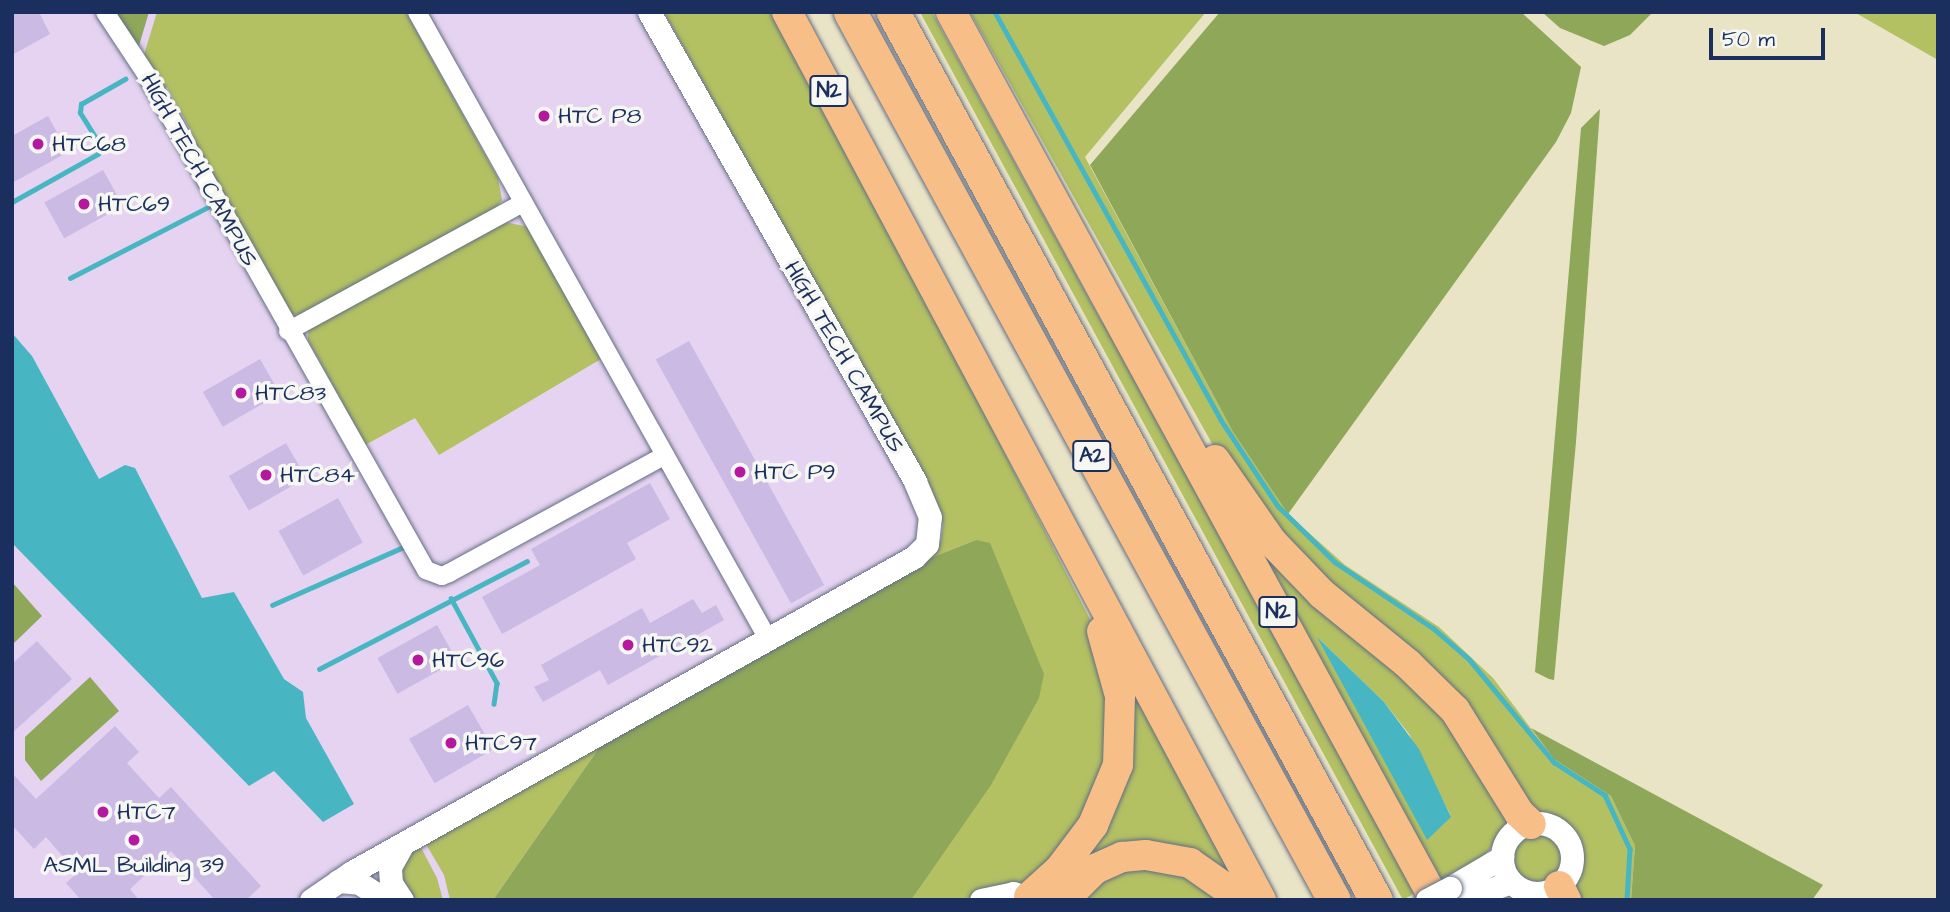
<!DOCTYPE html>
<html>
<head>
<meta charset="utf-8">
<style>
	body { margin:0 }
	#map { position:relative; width:1950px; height:912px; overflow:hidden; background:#eae4c7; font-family:"Architects Daughter",sans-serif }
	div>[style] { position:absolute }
	.built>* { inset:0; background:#e5d3f1 }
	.green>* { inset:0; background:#b3c163 }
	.round { border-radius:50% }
	.forest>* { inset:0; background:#8ea759 }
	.water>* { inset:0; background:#48b6c2 }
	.stream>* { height:4.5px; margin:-2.25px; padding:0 2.25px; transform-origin:2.25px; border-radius:2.25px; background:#48b6c2 }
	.building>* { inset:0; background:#cabae4; transform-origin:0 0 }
	.roads { filter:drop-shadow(0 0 2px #636e83) drop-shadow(0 0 2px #636e83) }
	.minor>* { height:18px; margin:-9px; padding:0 9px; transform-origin:9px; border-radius:9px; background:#fff }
	.tertiary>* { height:23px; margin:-11.5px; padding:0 11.5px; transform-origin:11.5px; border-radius:11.5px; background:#fff }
	.tertiary>.ring { margin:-11.5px; padding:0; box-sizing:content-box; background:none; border:23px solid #fff; border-radius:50% }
	.trunk>* { height:30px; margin:-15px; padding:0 15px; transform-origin:15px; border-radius:15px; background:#f7be88 }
	.motorway>* { height:33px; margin:-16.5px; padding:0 16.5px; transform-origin:16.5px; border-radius:16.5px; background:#f7be88 }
	.bridges { filter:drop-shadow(0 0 2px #636e83) drop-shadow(0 0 2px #636e83) }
	.tertiary-bridge>* { height:23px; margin:-11.5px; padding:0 11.5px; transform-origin:11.5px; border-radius:11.5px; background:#fff }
	.dots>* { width:19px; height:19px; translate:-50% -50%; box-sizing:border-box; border:4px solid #f6f6f2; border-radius:50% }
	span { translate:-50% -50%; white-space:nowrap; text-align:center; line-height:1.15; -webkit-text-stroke:7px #f6f6f2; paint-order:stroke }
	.shield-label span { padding:2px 5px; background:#f6f6f2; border:2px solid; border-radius:5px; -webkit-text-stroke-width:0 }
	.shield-label { font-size:21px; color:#1b2f5e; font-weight:700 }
	.poi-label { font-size:23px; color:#1b2f5e }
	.left { translate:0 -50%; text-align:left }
	.street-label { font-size:23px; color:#1b2f5e }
	.frame { position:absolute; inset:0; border:14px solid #1b2f5e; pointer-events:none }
	.scale { position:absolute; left:1709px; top:28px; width:116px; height:32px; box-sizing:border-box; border:4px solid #1b2f5e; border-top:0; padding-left:9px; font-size:21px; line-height:24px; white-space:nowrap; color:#1b2f5e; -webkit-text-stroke:5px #f6f6f2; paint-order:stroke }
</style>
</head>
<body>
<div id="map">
	<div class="built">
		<i style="clip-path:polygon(12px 12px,716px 12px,1075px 668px,918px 900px,12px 900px)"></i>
	</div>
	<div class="green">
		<i style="clip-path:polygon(157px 12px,406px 12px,498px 178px,502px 200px,496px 208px,301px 314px,289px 315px,188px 138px,193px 135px,167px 87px,161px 90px,143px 58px)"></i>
		<i style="clip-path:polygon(664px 12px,778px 12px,1093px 625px,1110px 666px,1102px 799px,1038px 883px,994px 886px,968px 900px,911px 900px,941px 854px,976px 540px,923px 561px,941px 540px,943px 525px,938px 507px)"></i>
		<i style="clip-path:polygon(920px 12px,932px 12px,1102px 322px,1109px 319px,1420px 890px,1403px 900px)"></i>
		<i style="clip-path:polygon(970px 12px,1206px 12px,1085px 157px,1233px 432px,1288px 514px,1345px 565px,1439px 627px,1493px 678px,1554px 759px,1611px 796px,1635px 846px,1631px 900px,1573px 900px,1582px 859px,1578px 841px,1567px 826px,1536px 814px,1323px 588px,1214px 447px)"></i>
		<i style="clip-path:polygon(1854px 12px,1938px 12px,1938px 60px)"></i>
		<i style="clip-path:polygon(504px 222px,529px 227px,601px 359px,439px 455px,415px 418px,365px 445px,308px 340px,308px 330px)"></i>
		<i style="clip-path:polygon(evenodd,1238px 506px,1451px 714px,1513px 823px,1482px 858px,1434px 882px,1238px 506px,1319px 639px,1384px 702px,1409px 734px,1451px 816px,1319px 639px)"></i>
		<i style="clip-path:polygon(1121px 663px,1261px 900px,1209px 864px,1092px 863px,1081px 852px,1099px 826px)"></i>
		<i style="clip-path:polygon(606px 738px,493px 900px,450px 900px,444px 875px,423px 839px)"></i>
		<i class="round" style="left:1513px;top:834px;width:48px;height:48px"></i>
		<i style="clip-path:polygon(418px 842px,437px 878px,443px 900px,407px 900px,397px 868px)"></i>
		<i style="clip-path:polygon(1169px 862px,1232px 900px,1076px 900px,1098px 874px)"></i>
	</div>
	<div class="forest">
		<i style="clip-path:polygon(149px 12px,138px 49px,116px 14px)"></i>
		<i style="clip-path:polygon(1220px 12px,1521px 12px,1581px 67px,1571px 113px,1556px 142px,1288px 514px,1233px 432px,1090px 165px)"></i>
		<i style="clip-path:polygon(1542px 12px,1653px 12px,1630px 35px,1604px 46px,1560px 28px)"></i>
		<i style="clip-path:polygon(1600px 109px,1576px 442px,1554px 680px,1549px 679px,1535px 672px,1581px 128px)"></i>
		<i style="clip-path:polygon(976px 540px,990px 543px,1044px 674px,1039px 698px,991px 785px,911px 900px,493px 900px,606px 738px,923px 561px)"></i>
		<i style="clip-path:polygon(12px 582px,42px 616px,12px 645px)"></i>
		<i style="clip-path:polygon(90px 677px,119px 711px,41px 781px,25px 760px,25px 737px)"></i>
		<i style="clip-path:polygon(1531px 728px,1823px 885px,1812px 900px,1631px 900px,1635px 846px,1611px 796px,1554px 759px)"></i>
	</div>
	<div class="water">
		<i style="clip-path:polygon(12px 333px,32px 356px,99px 479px,125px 465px,135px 468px,202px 598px,234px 592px,284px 679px,303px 692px,306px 718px,354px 804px,323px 822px,274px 771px,249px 786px,12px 543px)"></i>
		<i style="clip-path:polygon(1317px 637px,1384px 702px,1419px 749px,1451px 817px,1427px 840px)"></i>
	</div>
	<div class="stream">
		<i style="left:995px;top:12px;width:466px;rotate:61deg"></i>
		<i style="left:1221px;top:420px;width:103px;rotate:56.5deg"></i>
		<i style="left:1278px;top:506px;width:80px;rotate:44.5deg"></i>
		<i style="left:1335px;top:562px;width:118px;rotate:34deg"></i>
		<i style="left:1433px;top:628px;width:48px;rotate:40.7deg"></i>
		<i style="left:1469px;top:659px;width:134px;rotate:50.5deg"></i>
		<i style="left:1554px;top:762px;width:61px;rotate:32.9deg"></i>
		<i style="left:1605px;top:795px;width:60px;rotate:65.2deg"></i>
		<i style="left:1630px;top:849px;width:51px;rotate:93.4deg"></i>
		<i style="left:12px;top:202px;width:98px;rotate:-29.2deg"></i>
		<i style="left:98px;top:154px;width:9px;rotate:-77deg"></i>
		<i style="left:100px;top:145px;width:38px;rotate:-122deg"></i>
		<i style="left:80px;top:113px;width:9px;rotate:-84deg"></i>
		<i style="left:81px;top:104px;width:51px;rotate:-29.6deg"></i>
		<i style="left:70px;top:278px;width:155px;rotate:-27.2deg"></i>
		<i style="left:451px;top:598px;width:97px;rotate:61.6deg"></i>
		<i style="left:497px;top:683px;width:21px;rotate:98deg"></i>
		<i style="left:272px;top:605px;width:141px;rotate:-23.8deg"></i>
		<i style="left:319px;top:669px;width:234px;rotate:-27.4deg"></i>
	</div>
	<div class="building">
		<i style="clip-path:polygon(12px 12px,39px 12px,50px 34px,12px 55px)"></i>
		<i style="clip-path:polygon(48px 116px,68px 152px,12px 183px,12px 136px)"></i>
		<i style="left:103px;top:170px;width:41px;height:67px;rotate:61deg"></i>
		<i style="left:689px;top:341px;width:279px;height:38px;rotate:61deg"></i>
		<i style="left:260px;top:359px;width:40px;height:66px;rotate:60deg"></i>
		<i style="left:286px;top:443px;width:40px;height:66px;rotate:60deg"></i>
		<i style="clip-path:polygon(650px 483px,670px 519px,627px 543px,636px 559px,502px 634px,482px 597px,540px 565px,531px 549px)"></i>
		<i style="left:338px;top:498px;width:51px;height:68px;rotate:61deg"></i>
		<i style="clip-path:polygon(693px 599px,702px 613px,716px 605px,724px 620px,608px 685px,600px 670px,543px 702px,534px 687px,549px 680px,541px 665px,642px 608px,650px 623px)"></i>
		<i style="left:437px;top:625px;width:41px;height:68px;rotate:61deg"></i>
		<i style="clip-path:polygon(37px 641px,72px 679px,12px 733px,12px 664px)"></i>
		<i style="left:468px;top:705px;width:51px;height:68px;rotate:60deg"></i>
		<i style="clip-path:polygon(115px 726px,139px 752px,127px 763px,159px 798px,171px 787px,261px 886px,246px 900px,215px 900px,171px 851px,130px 889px,139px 900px,81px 900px,66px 883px,78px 872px,58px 851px,46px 837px,34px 849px,12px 825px,12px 773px,36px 799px)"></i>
	</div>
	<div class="roads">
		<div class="minor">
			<i style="left:105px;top:12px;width:74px;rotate:56.5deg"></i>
			<i style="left:146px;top:74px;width:570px;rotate:60.55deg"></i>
			<i style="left:426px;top:570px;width:17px;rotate:21deg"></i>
			<i style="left:442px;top:576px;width:8px;rotate:-23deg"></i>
			<i style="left:449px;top:573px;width:246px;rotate:-28.6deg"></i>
			<i style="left:417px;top:12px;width:719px;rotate:60.76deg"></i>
			<i style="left:288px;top:331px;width:268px;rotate:-28.6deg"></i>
		</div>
		<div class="tertiary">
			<i class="ring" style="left:1502px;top:823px;width:47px;height:47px"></i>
			<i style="left:338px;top:881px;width:21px;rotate:5deg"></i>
			<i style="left:359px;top:883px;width:32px;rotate:32deg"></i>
			<i style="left:1450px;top:888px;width:61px;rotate:-30.8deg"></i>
			<i style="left:311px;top:900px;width:50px;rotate:-34.3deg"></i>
			<i style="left:352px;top:872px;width:644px;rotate:-29.27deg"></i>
			<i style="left:914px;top:557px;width:18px;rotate:-45deg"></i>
			<i style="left:927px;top:544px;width:27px;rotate:-84deg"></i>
			<i style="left:930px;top:517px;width:39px;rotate:-113deg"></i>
			<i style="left:915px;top:481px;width:539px;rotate:-119.56deg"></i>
			<i style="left:402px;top:900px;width:20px;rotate:-123deg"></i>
			<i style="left:391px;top:883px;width:16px;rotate:-94deg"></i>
			<i style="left:390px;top:867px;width:25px;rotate:-61deg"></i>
			<i style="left:981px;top:900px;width:33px;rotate:-12deg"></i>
			<i style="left:1013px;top:893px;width:25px;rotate:16deg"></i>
			<i style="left:1463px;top:900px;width:51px;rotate:-20.6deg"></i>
		</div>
		<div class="trunk">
			<i style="left:787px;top:12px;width:1007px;rotate:61.91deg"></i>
			<i style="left:951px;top:12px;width:1011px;rotate:61.41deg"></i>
			<i style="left:1215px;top:460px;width:100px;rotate:55.2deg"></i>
			<i style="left:1272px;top:542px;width:72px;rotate:46.1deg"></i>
			<i style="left:1322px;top:594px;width:111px;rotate:39.1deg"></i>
			<i style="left:1408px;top:664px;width:66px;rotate:44.4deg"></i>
			<i style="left:1455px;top:710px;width:121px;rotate:58.1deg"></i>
			<i style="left:1519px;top:813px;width:16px;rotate:43deg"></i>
			<i style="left:1559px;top:886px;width:16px;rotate:63deg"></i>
			<i style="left:1029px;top:897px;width:42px;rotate:-42.1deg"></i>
			<i style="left:1060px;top:869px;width:55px;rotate:-53.1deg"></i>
			<i style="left:1093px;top:825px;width:65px;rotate:-67.4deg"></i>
			<i style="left:1118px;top:765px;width:69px;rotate:-88.3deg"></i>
			<i style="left:1120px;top:696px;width:67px;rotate:-105.5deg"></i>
			<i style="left:1064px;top:900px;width:44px;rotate:-45deg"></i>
			<i style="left:1095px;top:869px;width:30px;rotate:-24deg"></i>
			<i style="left:1122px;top:857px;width:24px;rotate:-5deg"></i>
			<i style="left:1146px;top:855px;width:45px;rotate:10.3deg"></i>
			<i style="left:1190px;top:863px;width:65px;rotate:34.9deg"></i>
		</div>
		<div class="motorway">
			<i style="left:850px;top:12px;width:1011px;rotate:61.41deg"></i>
			<i style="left:893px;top:12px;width:1011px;rotate:61.46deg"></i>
		</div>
	</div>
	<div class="bridges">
		<div class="tertiary-bridge">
			<i style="left:1427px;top:900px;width:26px;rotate:-28deg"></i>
		</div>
	</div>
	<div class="dots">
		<i style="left:544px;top:116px;background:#b5179e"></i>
		<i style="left:38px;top:144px;background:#b5179e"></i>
		<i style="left:84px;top:204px;background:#b5179e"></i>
		<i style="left:241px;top:393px;background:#b5179e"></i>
		<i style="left:740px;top:472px;background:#b5179e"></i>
		<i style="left:266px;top:475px;background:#b5179e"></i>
		<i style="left:628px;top:645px;background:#b5179e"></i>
		<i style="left:418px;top:660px;background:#b5179e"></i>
		<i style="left:451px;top:743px;background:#b5179e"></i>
		<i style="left:103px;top:812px;background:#b5179e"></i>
		<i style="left:134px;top:840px;background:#b5179e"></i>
	</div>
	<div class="shield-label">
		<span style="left:829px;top:91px">N2</span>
		<span style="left:1092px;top:456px">A2</span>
		<span style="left:1278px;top:612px">N2</span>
	</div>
	<div class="poi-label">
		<span class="left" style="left:558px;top:116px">HTC P8</span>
		<span class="left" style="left:52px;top:144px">HTC68</span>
		<span class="left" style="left:98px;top:204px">HTC69</span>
		<span class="left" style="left:255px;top:393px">HTC83</span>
		<span class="left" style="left:754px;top:472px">HTC P9</span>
		<span class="left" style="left:280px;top:475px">HTC84</span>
		<span class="left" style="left:642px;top:645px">HTC92</span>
		<span class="left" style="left:432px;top:660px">HTC96</span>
		<span class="left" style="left:465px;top:743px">HTC97</span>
		<span class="left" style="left:117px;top:812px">HTC7</span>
		<span style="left:134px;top:865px">ASML Building 39</span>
	</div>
	<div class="street-label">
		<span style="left:199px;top:170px;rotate:61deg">HIGH TECH CAMPUS</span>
		<span style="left:844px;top:357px;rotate:60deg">HIGH TECH CAMPUS</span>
	</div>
	<div class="frame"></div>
	<div class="scale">50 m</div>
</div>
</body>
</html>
